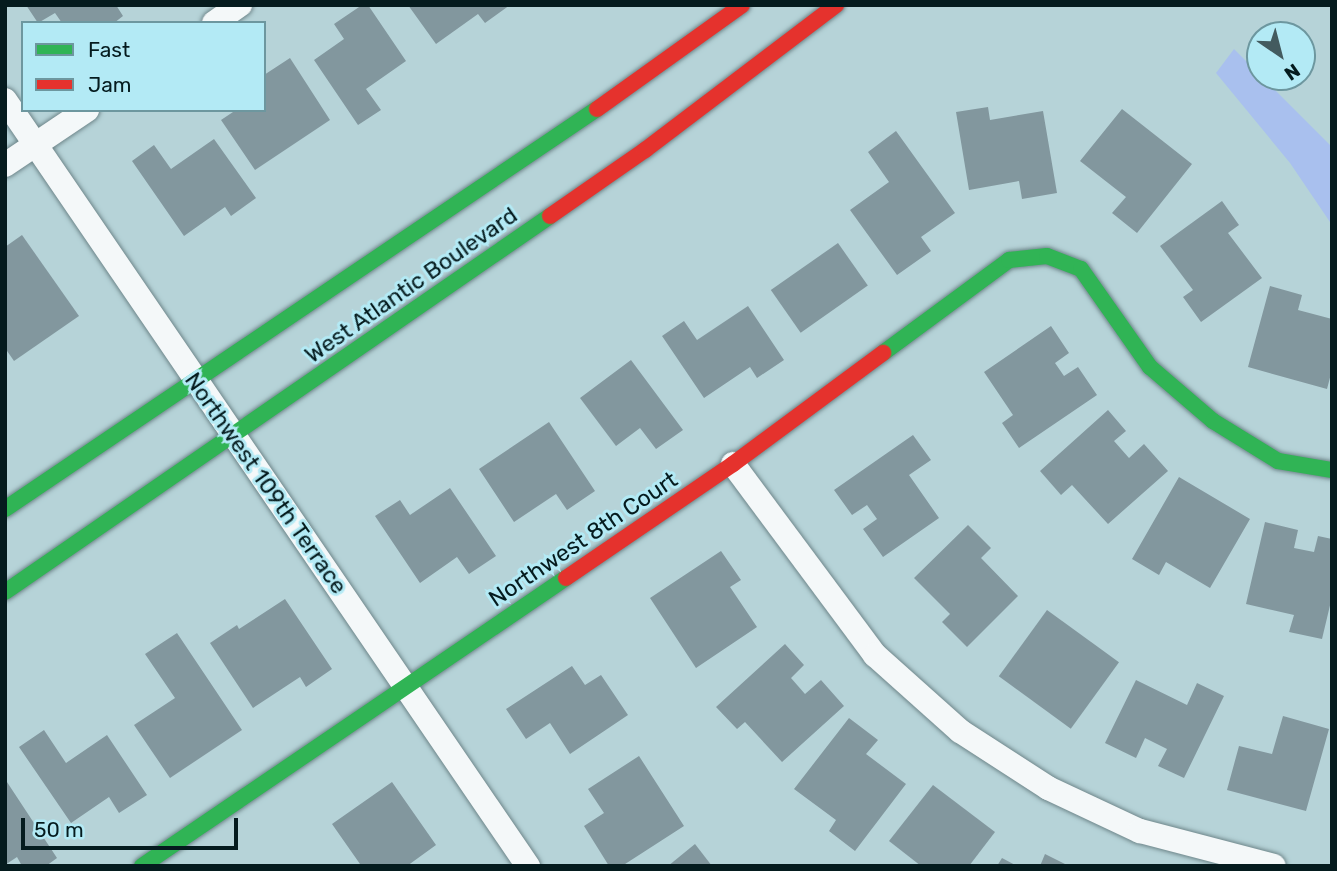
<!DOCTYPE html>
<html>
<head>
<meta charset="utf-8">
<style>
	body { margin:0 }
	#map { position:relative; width:1337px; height:871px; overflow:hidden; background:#b6d3d8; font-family:Rubik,sans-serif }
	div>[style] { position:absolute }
	.water>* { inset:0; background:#a9c0ee }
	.building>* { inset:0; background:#82979e; transform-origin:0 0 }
	.roads { filter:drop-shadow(0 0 2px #6e868a) drop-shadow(0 0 2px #6e868a) }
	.street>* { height:24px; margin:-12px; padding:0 12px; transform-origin:12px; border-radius:12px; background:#f4f8f9 }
	.fast>* { height:16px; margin:-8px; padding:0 8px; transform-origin:8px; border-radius:8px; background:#30b455 }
	.jam>* { height:16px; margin:-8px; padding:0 8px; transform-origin:8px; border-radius:8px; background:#e5322d }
	span { translate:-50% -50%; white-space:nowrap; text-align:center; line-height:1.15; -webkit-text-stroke:6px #b3eaf5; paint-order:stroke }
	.street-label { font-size:23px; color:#051b1e }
	.frame { position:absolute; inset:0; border:7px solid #051b1e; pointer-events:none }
	.legend { position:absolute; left:21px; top:21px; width:245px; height:91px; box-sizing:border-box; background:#b3eaf5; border:2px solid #6d979f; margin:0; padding:9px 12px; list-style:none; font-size:21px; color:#051b1e }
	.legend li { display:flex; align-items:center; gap:14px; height:35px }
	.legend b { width:35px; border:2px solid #6d979f }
	.north { position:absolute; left:1246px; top:21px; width:70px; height:70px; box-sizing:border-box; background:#b3eaf5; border:2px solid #6d979f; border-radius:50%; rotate:145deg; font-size:19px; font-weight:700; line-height:28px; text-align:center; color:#051b1e }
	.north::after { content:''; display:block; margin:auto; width:24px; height:32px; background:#435b5f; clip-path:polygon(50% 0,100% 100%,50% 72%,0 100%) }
	.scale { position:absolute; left:21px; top:818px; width:217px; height:32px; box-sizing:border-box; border:4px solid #051b1e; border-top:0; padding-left:9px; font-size:21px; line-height:24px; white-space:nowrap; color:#051b1e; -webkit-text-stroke:5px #b3eaf5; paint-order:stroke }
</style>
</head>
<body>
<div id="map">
	<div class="water">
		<i style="clip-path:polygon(1234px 49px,1332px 147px,1332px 225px,1290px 163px,1216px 73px)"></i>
	</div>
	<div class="building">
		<i style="clip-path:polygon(26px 5px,116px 5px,123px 16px,114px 23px,62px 23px,55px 13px,38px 23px)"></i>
		<i style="clip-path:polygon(362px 5px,368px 5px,406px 61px,366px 89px,381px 110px,358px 125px,314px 60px,344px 39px,334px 24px)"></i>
		<i style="clip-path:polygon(408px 5px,510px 5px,485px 23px,478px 14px,436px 44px)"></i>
		<i style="clip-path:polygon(290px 58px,330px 120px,255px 170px,221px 120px,236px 110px,264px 110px,264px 75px)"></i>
		<i style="clip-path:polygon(988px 107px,990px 120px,1043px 111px,1057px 193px,1022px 199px,1019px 181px,969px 190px,956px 112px)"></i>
		<i style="clip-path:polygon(1122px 109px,1192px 164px,1137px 233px,1112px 213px,1126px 197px,1080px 161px)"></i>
		<i style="clip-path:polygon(896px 131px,955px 213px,921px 237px,931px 251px,897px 275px,850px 210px,889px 182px,868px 152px)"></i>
		<i style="clip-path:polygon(214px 139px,256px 198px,231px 216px,225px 207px,184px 236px,132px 161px,154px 145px,171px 169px)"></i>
		<i style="clip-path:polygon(1222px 201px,1239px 225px,1228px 233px,1262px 278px,1201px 322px,1183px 297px,1193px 290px,1160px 246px)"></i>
		<i style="clip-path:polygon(22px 235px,79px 316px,14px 361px,5px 348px,5px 247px)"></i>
		<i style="left:838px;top:243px;width:52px;height:82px;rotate:55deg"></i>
		<i style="clip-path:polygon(1270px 286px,1302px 295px,1298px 310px,1332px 319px,1332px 370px,1327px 389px,1248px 367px)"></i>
		<i style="clip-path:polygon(748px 306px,784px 360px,757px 378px,750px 367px,704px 398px,662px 336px,684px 321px,697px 340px)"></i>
		<i style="clip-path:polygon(1051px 326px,1069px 353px,1055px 363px,1064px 376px,1078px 367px,1097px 395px,1019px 448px,1002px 423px,1013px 415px,984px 372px)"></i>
		<i style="clip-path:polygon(631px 360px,683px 430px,656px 449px,640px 428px,616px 446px,580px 398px)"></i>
		<i style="clip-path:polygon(1108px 410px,1126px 431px,1114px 441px,1129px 458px,1144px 444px,1168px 471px,1108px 524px,1072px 485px,1061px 495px,1040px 471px)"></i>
		<i style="clip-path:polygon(549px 422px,595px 491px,567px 510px,556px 494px,514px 522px,479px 469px)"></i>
		<i style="clip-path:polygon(913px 435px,931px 460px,909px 475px,939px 518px,883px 557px,863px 529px,877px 519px,867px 505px,852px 515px,834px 490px)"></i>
		<i style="clip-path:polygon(1179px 477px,1250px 519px,1210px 588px,1166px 562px,1159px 575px,1132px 559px)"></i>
		<i style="clip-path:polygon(450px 488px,496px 556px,469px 574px,457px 557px,420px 583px,375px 516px,400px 500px,410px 515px)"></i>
		<i style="clip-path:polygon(1265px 522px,1298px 530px,1294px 548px,1314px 552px,1318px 536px,1332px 539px,1332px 597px,1322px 639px,1289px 632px,1294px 615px,1246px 604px)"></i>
		<i style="clip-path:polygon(968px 525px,991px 548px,981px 558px,1018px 596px,967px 647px,942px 622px,950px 614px,914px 578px)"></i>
		<i style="clip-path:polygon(721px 551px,741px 580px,730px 587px,757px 627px,696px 668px,650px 598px)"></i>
		<i style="clip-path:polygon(285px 599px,332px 669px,306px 687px,300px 677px,253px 708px,210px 643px,237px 625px,239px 629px)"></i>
		<i style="left:1047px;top:610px;width:89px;height:82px;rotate:36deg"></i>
		<i style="clip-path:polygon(177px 633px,242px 730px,170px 778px,134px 725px,175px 698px,145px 654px)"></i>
		<i style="clip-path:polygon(785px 644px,804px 665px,791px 678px,805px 694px,821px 680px,844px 706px,782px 762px,745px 722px,737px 729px,716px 707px)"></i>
		<i style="clip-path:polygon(572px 666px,585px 685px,601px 675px,628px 715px,570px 754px,550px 723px,526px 739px,506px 709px)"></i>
		<i style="clip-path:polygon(1136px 680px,1187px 705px,1197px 683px,1224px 696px,1184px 778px,1158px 766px,1167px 749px,1145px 738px,1136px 758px,1105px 743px)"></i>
		<i style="clip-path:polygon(1283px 716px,1329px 729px,1306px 811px,1227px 790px,1239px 746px,1272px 754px)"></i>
		<i style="clip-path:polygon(849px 718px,878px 740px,866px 754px,906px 784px,855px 851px,829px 831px,836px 820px,794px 789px)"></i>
		<i style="clip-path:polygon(44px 730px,66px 763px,107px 735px,147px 795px,119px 813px,109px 797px,71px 823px,19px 747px)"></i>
		<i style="clip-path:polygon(639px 756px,684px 826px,622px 866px,609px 866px,584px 826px,604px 813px,588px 789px)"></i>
		<i style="clip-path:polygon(5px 779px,57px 858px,46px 866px,22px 866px,17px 857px,5px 865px)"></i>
		<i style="clip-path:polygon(392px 782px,436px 845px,407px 866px,357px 866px,360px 864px,332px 824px)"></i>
		<i style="clip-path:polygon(933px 785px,995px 832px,969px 866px,921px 866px,889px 841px)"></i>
		<i style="clip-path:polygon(695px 844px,712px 866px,668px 866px)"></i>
		<i style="clip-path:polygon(1045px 854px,1069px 866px,1040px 866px)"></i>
		<i style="clip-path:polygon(1002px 858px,1017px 866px,997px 866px)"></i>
	</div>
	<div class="roads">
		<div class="street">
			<i style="left:214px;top:23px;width:32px;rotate:-35deg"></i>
			<i style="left:5px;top:100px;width:928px;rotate:55.68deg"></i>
			<i style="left:5px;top:165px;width:99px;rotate:-33.9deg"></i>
			<i style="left:733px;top:464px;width:238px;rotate:53.4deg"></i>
			<i style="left:875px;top:655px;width:114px;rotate:41.8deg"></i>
			<i style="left:960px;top:731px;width:105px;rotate:32.9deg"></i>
			<i style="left:1048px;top:788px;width:102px;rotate:25.1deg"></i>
			<i style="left:1140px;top:831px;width:138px;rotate:14.6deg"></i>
		</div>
		<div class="fast">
			<i style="left:883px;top:353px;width:157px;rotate:-36.4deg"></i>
			<i style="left:1009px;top:260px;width:38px;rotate:-6deg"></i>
			<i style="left:1047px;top:256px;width:36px;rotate:21deg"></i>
			<i style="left:1081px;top:269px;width:120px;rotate:54.9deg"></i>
			<i style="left:1150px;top:367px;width:83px;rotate:40.6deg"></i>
			<i style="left:1213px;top:421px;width:76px;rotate:31.6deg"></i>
			<i style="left:1278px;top:461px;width:55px;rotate:9.5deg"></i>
			<i style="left:5px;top:509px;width:714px;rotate:-34.05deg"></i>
			<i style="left:5px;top:592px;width:662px;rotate:-34.6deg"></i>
			<i style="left:142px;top:866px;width:513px;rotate:-34.19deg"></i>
		</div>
		<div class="jam">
			<i style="left:597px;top:109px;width:178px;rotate:-35.6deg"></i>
			<i style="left:550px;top:216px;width:116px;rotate:-34.8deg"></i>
			<i style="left:645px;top:150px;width:240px;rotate:-37.2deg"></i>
			<i style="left:566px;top:578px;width:202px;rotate:-34.3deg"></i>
			<i style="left:733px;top:464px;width:187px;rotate:-36.5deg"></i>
		</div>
	</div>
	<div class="street-label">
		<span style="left:411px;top:285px;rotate:-35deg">West Atlantic Boulevard</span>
		<span style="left:266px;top:483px;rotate:55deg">Northwest 109th Terrace</span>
		<span style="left:583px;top:539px;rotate:-34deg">Northwest 8th Court</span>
	</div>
	<div class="frame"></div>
	<ul class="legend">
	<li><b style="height:9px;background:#30b455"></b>Fast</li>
	<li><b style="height:9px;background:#e5322d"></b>Jam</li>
	</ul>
	<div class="north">N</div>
	<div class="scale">50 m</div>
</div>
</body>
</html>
